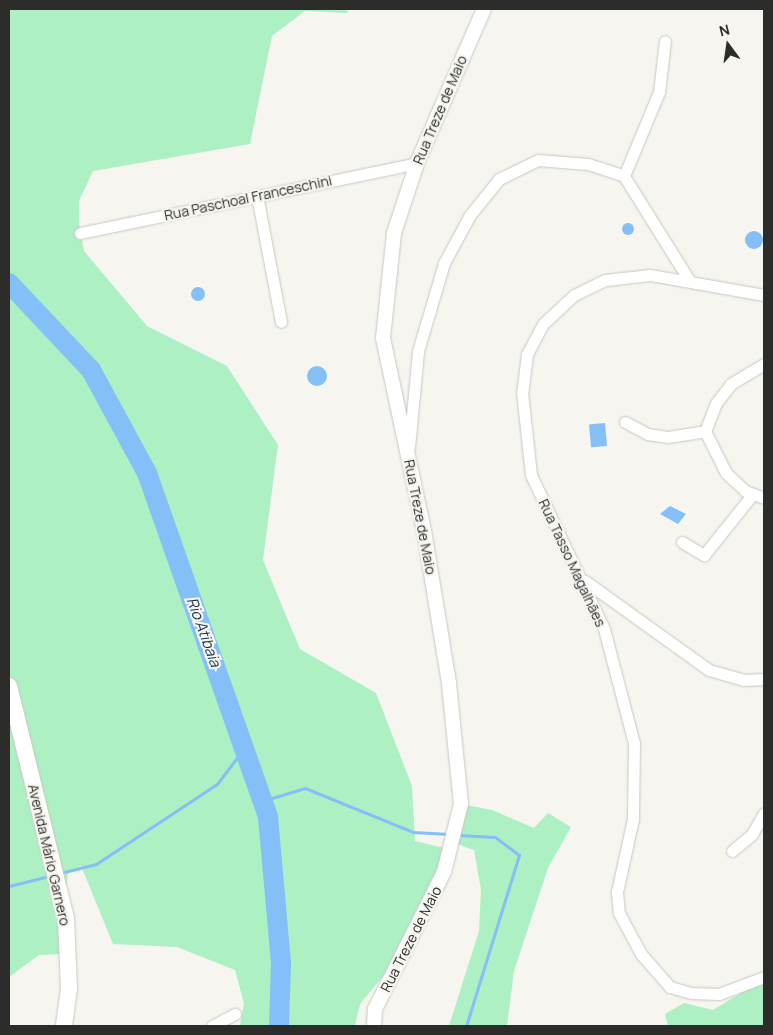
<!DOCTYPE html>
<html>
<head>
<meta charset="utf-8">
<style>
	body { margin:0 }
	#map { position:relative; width:773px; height:1035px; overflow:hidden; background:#f6f5f0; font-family:Manrope,sans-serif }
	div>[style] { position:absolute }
	.green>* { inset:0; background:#adf0c3 }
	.water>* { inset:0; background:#84bff7; transform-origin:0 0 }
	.round { border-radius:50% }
	.stream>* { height:3px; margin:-1.5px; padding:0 1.5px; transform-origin:1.5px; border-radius:1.5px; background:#84bff7 }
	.river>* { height:20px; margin:-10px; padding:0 10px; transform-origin:10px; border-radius:10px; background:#84bff7 }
	.roads { filter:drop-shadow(0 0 1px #c8c7c2) drop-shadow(0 0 1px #c8c7c2) }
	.minor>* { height:11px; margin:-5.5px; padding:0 5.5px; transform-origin:5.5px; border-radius:5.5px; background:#fff }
	.tertiary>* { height:14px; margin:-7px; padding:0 7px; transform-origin:7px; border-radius:7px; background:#fff }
	.secondary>* { height:16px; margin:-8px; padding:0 8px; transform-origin:8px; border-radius:8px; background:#fff }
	span { translate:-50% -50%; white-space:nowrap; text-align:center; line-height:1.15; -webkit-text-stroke:4.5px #f6f5f0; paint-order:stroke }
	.street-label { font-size:14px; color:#2c2c2a }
	.water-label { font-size:15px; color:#153450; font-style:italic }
	.frame { position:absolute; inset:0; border:10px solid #2c2c2a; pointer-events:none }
	.north { position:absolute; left:703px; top:20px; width:50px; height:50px; -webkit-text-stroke:4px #f6f5f0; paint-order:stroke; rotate:346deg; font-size:14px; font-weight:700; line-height:20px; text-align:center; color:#2c2c2a }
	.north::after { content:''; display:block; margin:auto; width:18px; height:22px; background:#2c2c2a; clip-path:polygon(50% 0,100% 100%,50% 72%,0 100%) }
</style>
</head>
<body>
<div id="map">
	<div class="green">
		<i style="clip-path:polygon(9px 9px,348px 9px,347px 13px,305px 11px,272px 36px,250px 144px,93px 171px,79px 201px,79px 223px,84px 251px,147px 326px,227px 366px,278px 445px,263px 560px,300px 649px,376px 693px,412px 786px,415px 841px,444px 848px,423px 911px,389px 969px,360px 1004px,355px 1026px,240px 1026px,244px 1003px,235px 970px,177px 947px,113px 944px,81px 866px,68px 873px,60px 954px,39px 955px,9px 977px)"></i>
		<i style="clip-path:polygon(461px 804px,492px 810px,534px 828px,548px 813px,571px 827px,548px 868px,514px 971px,507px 1026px,449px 1026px,479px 931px,481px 890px,474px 850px,457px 844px)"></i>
		<i style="clip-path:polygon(764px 979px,764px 1026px,668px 1026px,665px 1014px,684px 1003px,713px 1010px)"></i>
	</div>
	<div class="water">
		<i class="round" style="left:622px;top:223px;width:12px;height:12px"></i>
		<i class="round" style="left:745px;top:231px;width:18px;height:18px"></i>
		<i class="round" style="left:191px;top:287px;width:14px;height:14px"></i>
		<i class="round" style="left:307px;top:366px;width:20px;height:20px"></i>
		<i style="left:605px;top:423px;width:23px;height:16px;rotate:85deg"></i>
		<i style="clip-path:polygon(670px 506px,686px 514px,678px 524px,660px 514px)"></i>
	</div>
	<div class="stream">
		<i style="left:262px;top:801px;width:45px;rotate:-16.8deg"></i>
		<i style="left:305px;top:788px;width:117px;rotate:22.2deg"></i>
		<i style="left:413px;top:832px;width:36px;rotate:3deg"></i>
		<i style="left:458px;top:835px;width:37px;rotate:3deg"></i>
		<i style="left:495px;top:837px;width:30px;rotate:37deg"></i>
		<i style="left:519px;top:855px;width:179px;rotate:107.2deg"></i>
		<i style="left:64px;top:872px;width:33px;rotate:-14deg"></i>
		<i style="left:96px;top:864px;width:145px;rotate:-33.5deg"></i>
		<i style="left:217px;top:784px;width:46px;rotate:-52.9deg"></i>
		<i style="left:9px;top:886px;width:37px;rotate:-14deg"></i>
	</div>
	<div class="river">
		<i style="left:9px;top:283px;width:120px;rotate:46.7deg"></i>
		<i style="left:91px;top:370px;width:117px;rotate:61.5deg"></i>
		<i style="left:147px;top:473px;width:365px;rotate:70.6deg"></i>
		<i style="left:268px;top:817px;width:147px;rotate:84.9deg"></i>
		<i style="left:281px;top:963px;width:63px;rotate:91.8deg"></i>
	</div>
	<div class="roads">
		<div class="minor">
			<i style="left:624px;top:176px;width:91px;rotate:-67.4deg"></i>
			<i style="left:659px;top:92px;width:51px;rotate:-83.3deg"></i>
			<i style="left:257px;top:196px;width:128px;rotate:79.2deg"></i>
			<i style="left:80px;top:233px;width:344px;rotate:-11.7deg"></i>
			<i style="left:764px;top:295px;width:116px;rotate:-170deg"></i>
			<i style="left:650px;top:275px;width:45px;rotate:173.7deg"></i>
			<i style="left:605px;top:280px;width:34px;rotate:154deg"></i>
			<i style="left:574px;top:295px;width:42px;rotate:136.9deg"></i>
			<i style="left:543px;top:324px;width:34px;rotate:118deg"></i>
			<i style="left:527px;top:354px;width:38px;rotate:97deg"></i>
			<i style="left:522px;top:392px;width:83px;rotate:83.8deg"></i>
			<i style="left:531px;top:475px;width:170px;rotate:64.6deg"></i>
			<i style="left:604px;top:629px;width:118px;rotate:75.3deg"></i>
			<i style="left:634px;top:743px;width:76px;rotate:90.8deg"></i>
			<i style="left:633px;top:819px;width:75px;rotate:102.4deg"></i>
			<i style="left:617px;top:892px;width:21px;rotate:85deg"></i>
			<i style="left:619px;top:913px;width:47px;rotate:61.8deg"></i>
			<i style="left:641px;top:954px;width:44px;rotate:48.7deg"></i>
			<i style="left:670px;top:987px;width:22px;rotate:16deg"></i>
			<i style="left:691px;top:993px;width:28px;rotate:2deg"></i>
			<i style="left:719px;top:994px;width:48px;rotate:-20.7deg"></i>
			<i style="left:764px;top:364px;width:39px;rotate:149deg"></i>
			<i style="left:731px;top:384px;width:24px;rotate:128deg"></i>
			<i style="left:716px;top:403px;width:30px;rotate:111deg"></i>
			<i style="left:705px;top:431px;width:47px;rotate:63.4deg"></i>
			<i style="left:726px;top:473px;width:26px;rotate:43deg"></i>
			<i style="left:745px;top:491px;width:20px;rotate:20deg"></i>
			<i style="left:625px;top:422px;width:26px;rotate:28deg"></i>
			<i style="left:648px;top:434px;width:20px;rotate:9deg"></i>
			<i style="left:668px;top:437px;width:37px;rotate:-9deg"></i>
			<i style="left:409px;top:447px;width:96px;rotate:-84.6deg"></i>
			<i style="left:418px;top:351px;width:92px;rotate:-73.5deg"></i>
			<i style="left:444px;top:263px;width:55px;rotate:-61.6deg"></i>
			<i style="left:470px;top:215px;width:46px;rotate:-51.1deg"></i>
			<i style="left:499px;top:179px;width:43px;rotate:-26deg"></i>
			<i style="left:538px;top:160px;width:50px;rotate:4.6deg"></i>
			<i style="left:588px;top:164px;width:38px;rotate:18deg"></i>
			<i style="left:624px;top:176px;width:123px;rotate:58deg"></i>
			<i style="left:682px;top:542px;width:26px;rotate:31deg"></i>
			<i style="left:704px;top:555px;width:77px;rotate:-51.3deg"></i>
			<i style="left:585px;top:581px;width:153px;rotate:35.7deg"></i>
			<i style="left:709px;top:670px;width:35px;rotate:16deg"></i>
			<i style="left:743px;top:680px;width:21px;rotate:-3deg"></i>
			<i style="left:732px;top:851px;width:26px;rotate:-40deg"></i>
			<i style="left:752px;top:834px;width:24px;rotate:-60deg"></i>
			<i style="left:212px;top:1026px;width:26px;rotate:-28deg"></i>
		</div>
		<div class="tertiary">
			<i style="left:374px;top:1026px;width:17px;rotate:-87deg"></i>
			<i style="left:375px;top:1009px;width:153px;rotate:-63.3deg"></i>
			<i style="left:444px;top:872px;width:70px;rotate:-76deg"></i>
			<i style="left:461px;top:804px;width:122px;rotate:-95.7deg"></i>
			<i style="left:449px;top:683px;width:154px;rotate:-99.3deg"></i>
			<i style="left:424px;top:531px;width:197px;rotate:-102deg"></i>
			<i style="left:383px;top:338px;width:106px;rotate:-84deg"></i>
			<i style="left:394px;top:233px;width:74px;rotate:-71.8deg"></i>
			<i style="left:417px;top:163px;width:168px;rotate:-66.5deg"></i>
		</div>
		<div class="secondary">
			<i style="left:9px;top:686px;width:239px;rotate:76.2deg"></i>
			<i style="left:66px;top:918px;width:71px;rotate:87.6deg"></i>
			<i style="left:69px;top:989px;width:37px;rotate:98deg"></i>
		</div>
	</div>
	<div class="street-label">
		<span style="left:440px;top:110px;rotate:-67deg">Rua Treze de Maio</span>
		<span style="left:248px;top:198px;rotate:-12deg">Rua Paschoal Franceschini</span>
		<span style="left:420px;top:517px;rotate:79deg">Rua Treze de Maio</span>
		<span style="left:572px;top:563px;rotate:65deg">Rua Tasso Magalhães</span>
		<span style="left:49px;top:855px;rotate:77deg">Avenida Mário Garnero</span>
		<span style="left:411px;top:939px;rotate:-63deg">Rua Treze de Maio</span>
	</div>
	<div class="water-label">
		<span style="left:204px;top:632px;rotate:70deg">Rio Atibaia</span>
	</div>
	<div class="frame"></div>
	<div class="north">N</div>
</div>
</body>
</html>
